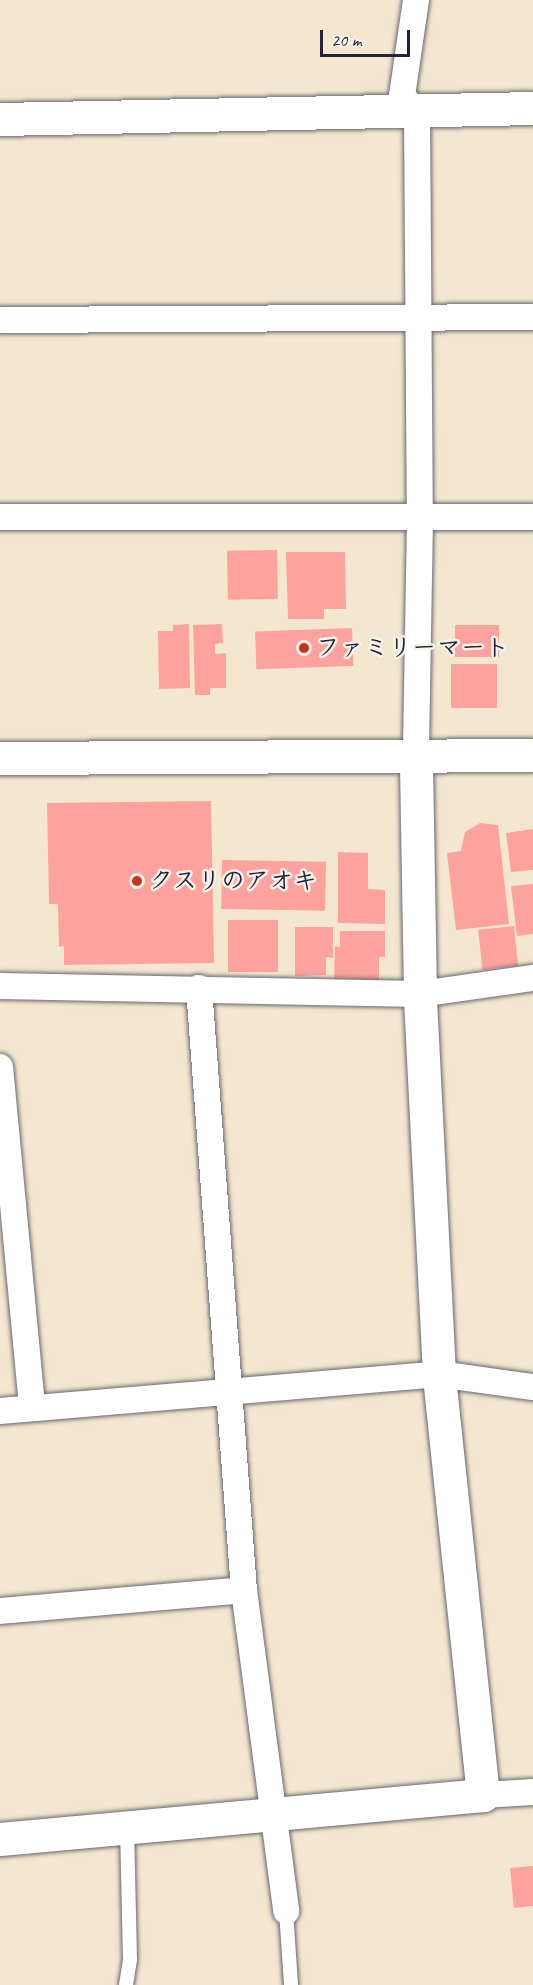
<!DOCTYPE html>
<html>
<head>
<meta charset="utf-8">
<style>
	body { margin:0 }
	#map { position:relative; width:533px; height:1985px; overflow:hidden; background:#f3e7d0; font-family:Caveat,"Klee One",sans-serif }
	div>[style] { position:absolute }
	.building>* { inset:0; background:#fda29f; transform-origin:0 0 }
	.roads { filter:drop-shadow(0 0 2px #6b676f) drop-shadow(0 0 2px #6b676f) }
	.service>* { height:14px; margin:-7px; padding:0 7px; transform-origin:7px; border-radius:7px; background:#fff }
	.minor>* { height:26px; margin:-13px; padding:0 13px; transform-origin:13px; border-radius:13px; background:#fff }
	.tertiary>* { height:33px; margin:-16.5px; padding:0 16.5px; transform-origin:16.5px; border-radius:16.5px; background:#fff }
	.dots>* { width:16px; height:16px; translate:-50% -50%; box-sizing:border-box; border:3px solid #f7f3e8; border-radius:50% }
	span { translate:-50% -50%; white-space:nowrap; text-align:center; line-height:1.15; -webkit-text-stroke:5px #f7f3e8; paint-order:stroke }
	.poi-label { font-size:24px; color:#22223b; font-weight:700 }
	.left { translate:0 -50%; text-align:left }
	.scale { position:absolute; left:320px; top:30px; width:90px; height:27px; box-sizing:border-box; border:3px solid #22223b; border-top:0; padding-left:8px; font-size:18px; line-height:21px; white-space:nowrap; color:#22223b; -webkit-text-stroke:4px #f7f3e8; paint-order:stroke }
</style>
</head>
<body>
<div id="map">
	<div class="building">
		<i style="left:277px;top:550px;width:49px;height:50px;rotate:89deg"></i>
		<i style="clip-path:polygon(286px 552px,345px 552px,346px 609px,324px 609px,324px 619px,288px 619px)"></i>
		<i style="clip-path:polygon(189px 624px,190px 688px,159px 689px,158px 631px,173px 631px,173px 625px)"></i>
		<i style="clip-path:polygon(222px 624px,223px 643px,215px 644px,215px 654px,226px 653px,226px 688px,210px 688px,210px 695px,195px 695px,193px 625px)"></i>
		<i style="left:455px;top:625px;width:44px;height:32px"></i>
		<i style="left:352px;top:628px;width:38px;height:97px;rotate:88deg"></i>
		<i style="left:451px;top:664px;width:46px;height:44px"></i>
		<i style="clip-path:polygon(211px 801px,214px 963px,64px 965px,64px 946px,59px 947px,58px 904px,49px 904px,47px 803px)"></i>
		<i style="clip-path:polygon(480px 823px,498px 825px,509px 924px,456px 930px,447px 853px,461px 851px,465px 832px)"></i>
		<i style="clip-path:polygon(533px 829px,533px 870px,511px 872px,506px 833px)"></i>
		<i style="clip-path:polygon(338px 852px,368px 853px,368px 889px,385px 890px,385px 924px,338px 923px)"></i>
		<i style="left:222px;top:860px;width:104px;height:49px;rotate:1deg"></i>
		<i style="clip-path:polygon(533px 884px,533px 934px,517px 936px,511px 886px)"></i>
		<i style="left:228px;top:920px;width:50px;height:52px"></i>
		<i style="left:514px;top:926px;width:40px;height:36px;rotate:84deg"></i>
		<i style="clip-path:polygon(295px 927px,333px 927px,333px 958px,326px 957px,326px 975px,295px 976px)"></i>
		<i style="clip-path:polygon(340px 931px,385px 931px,385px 957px,379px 957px,379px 981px,334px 981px,335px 946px,340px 947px)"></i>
		<i style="clip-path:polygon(533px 1866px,533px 1906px,514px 1908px,510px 1868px)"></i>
	</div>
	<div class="roads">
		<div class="service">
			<i style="left:286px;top:1911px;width:74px;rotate:86.1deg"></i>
			<i style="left:126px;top:1985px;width:26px;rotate:-81deg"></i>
			<i style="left:130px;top:1959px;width:132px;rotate:-91.3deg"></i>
		</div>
		<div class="minor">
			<i style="left:416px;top:0;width:97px;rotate:98.3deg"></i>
			<i style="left:402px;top:96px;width:22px;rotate:47deg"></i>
			<i style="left:417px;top:112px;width:407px;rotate:89.6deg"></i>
			<i style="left:420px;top:519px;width:236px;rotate:91deg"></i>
			<i style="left:0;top:320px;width:533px;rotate:-0.32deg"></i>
			<i style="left:0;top:517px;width:533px"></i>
			<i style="left:0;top:986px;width:420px;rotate:1.1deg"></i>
			<i style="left:420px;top:994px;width:114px;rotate:-8.1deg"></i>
			<i style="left:199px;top:988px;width:604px;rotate:85.73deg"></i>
			<i style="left:244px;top:1590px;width:324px;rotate:82.5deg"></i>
			<i style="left:0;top:1067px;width:342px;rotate:84.6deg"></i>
			<i style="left:0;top:1411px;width:441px;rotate:-4.8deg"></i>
			<i style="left:439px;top:1374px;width:95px;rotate:7.9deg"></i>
			<i style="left:0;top:1611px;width:245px;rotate:-4.9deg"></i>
			<i style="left:483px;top:1795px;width:50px;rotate:-3.4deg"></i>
		</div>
		<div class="tertiary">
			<i style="left:0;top:119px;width:533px;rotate:-1.18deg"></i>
			<i style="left:0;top:758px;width:533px;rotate:-0.32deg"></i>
			<i style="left:0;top:1839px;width:485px;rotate:-5.2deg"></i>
			<i style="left:483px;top:1795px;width:423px;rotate:-96deg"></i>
			<i style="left:439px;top:1374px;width:380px;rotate:-92.9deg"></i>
			<i style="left:420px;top:994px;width:239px;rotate:-91deg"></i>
		</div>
	</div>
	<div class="dots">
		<i style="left:304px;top:648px;background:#c8321e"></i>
		<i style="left:137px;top:881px;background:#c8321e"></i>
	</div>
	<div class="poi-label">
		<span class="left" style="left:316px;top:648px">ファミリーマート</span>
		<span class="left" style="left:149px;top:881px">クスリのアオキ</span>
	</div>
	<div class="scale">20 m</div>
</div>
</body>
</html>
